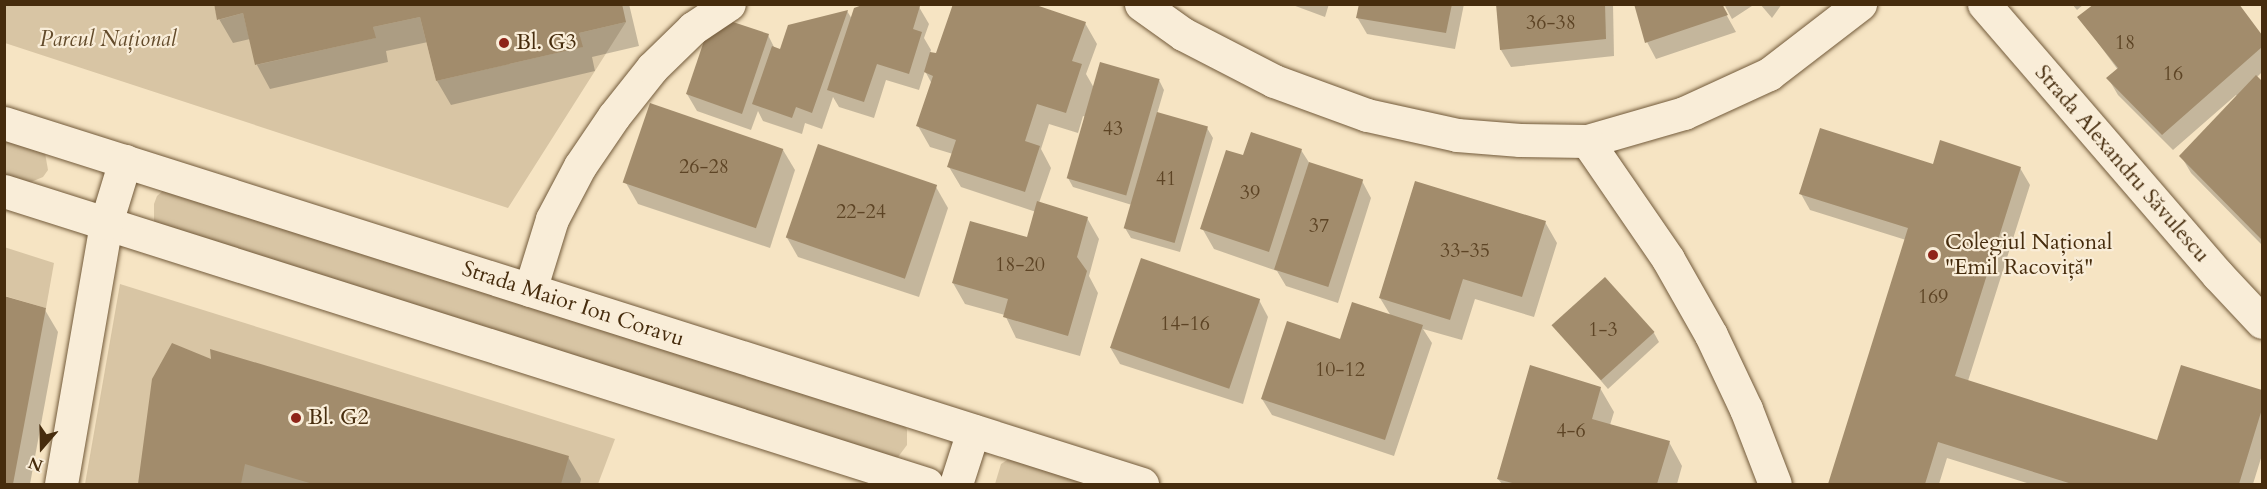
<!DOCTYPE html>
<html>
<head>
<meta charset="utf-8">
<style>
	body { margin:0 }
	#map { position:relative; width:2267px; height:489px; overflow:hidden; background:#f6e4c3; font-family:Cardo,serif }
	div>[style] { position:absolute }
	.green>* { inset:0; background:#d8c5a4 }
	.shadow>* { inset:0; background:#0003 }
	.building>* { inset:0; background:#a28c6c; transform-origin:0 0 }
	.roads { filter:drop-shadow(0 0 2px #725a3a) drop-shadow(0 0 2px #725a3a) }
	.minor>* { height:33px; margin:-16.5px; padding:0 16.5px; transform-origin:16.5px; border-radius:16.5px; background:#f9edd8 }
	.tertiary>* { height:33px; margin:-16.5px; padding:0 16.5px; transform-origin:16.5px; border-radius:16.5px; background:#f9edd8 }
	.dots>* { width:16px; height:16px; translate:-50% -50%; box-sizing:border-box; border:3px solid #f9edd8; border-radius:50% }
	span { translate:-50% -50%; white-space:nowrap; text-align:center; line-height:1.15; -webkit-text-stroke:4.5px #f9edd8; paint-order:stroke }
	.number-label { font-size:20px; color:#5d4425 }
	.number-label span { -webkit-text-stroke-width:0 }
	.park-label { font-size:22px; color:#634b2b; font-style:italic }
	.poi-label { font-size:22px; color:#462c0d }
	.left { translate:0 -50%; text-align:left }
	.street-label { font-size:22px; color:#462c0d }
	.frame { position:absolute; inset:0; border:6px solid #462c0d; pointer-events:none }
	.north { position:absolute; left:12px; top:417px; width:60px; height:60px; -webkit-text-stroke:4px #f9edd8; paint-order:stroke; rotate:200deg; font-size:16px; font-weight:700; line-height:24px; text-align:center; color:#462c0d }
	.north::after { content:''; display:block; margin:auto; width:21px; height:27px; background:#462c0d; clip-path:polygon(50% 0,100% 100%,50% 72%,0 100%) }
</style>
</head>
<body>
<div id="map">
	<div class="green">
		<i style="clip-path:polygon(4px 5px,214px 5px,218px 20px,243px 13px,256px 65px,375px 38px,373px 27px,420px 17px,436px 81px,582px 47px,579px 33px,626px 22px,508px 208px,5px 43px)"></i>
		<i style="clip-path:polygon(5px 136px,45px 153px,48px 170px,43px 177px,26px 184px,5px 177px)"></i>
		<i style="clip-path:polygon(166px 188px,903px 422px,907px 430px,907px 445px,898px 457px,892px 459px,154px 225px,154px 204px,157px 196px)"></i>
		<i style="clip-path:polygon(4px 247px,54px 263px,46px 308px,5px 296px)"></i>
		<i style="clip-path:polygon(120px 284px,615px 439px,598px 484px,85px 484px)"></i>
		<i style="clip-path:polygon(1012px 457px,1098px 484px,995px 484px,1001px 464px)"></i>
	</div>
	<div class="shadow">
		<i style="clip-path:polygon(215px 4px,629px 4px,639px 46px,592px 57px,595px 71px,451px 105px,437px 81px,428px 42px,386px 51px,388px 62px,270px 89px,257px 65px,250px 39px,233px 43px,219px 19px)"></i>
		<i style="clip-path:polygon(870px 4px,919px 7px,929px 24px,924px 38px,931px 50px,930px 53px,937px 55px,1085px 23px,1097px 44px,1086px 74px,1094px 88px,1159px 80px,1164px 90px,1157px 114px,1207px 128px,1213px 138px,1180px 252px,1131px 238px,1125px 228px,1132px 205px,1073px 187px,1068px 178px,1086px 117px,1083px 116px,1078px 133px,1049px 124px,1041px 149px,1051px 168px,1039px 203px,1087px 218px,1099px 239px,1089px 276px,1098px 293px,1080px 356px,1016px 338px,1005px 315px,965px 304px,953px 283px,1028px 239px,1036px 212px,961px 187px,949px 167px,953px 154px,930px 147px,918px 126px,932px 84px,925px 71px,919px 90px,886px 80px,874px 118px,839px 107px,833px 97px,822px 129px,805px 123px,802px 134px,763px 121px,758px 111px,751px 130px,697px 111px,687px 94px,768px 35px,775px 49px,781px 51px,847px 11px,852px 19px)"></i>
		<i style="clip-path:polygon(1290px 4px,1329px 4px,1325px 17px)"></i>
		<i style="clip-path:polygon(1360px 4px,1464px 4px,1455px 49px,1367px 34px,1357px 17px)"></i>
		<i style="clip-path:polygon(1498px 4px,1613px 4px,1614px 56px,1511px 67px,1501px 50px)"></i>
		<i style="clip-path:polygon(1635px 4px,1755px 4px,1732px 19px,1725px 6px,1722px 7px,1736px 32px,1656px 59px,1647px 42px)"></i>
		<i style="clip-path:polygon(1760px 4px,1782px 4px,1772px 18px)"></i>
		<i style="clip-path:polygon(2072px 4px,2084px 4px,2077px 10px)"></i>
		<i style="clip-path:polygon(2237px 4px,2262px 37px,2262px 72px,2256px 78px,2262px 83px,2262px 245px,2191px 173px,2181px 156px,2238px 97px,2236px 95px,2173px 150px,2118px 95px,2108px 78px,2118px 70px,2079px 17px)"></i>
		<i style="clip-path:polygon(783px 150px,795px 170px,770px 248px,638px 204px,626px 183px)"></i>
		<i style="clip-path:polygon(1301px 150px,1310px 164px,1362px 181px,1371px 198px,1338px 303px,1286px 286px,1277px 271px,1214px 249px,1202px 228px)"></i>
		<i style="clip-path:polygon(1934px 166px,2020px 168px,2030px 185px,1968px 381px,2158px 441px,2182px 367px,2262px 392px,2262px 455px,2253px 484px,2030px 484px,1947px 458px,1939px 484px,1830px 484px,1906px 240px,1810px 210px,1801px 194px)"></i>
		<i style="clip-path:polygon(936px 187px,948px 208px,919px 297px,798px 257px,786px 236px)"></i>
		<i style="clip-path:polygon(1545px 222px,1557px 243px,1534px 317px,1475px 299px,1462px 340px,1423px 329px,1432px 343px,1394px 456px,1272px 415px,1262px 399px,1341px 341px,1391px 316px,1380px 298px)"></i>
		<i style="clip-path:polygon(4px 297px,45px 310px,58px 332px,30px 484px,4px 484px)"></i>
		<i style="clip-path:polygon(1259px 300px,1268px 317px,1243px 404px,1120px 364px,1110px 347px)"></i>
		<i style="clip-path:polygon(1554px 326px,1654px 333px,1659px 342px,1608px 389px)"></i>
		<i style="clip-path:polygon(213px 362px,568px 457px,581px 479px,580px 484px,139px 484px,154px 379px)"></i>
		<i style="clip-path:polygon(1600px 388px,1614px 412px,1610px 425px,1669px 442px,1682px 466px,1677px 484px,1502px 484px,1498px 479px)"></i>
	</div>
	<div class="building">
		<i style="clip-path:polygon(214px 4px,622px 4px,626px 22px,579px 33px,583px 47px,436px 81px,420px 17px,373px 27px,376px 38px,255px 65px,243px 13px,217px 20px)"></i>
		<i style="clip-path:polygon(865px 4px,920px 6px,913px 29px,922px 32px,909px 74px,877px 64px,864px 102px,827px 90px,854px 8px)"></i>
		<i style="clip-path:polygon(953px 4px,1033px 4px,1086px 22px,1072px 61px,1082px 64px,1066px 113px,1037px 104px,1025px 141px,1040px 146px,1025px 192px,947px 167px,956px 140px,916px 126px,933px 76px,924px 72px,930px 52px,936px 53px)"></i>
		<i style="clip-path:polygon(1359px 4px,1452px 4px,1446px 33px,1356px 18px)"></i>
		<i style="clip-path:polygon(1496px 4px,1605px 4px,1606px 39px,1500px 50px)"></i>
		<i style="clip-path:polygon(1634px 4px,1722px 4px,1728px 15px,1645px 43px)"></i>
		<i style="clip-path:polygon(2094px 4px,2239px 4px,2262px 35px,2262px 47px,2162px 135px,2106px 78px,2118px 68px,2077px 17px)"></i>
		<i style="clip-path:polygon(848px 10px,812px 113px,796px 107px,792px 118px,752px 104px,772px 46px,780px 49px,788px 25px)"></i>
		<i style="clip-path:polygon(733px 22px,769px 34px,742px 114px,686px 94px,706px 35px)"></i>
		<i style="left:1100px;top:62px;width:62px;height:121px;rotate:16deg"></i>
		<i style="clip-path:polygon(2256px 75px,2262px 81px,2262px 240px,2179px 156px)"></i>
		<i style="left:650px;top:103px;width:141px;height:84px;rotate:19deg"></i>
		<i style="left:1157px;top:112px;width:53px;height:121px;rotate:16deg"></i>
		<i style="clip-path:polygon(1820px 128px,1933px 164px,1940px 140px,2021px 167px,1955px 376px,2157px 440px,2181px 365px,2262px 390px,2262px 409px,2239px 484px,2072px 484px,1938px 442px,1925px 484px,1828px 484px,1908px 228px,1799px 194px)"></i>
		<i style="clip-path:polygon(1251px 132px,1302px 149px,1269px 252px,1200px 229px,1226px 150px,1243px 155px)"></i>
		<i style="left:818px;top:144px;width:126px;height:99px;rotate:19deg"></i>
		<i style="left:1309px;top:162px;width:57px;height:113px;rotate:18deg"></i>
		<i style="clip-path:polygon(1415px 181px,1546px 221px,1522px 297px,1463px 279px,1450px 320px,1379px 298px)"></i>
		<i style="clip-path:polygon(1037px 201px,1088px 217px,1077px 257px,1087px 271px,1068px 336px,1003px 317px,1008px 299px,952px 283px,970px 221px,1027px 237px)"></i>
		<i style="left:1141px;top:258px;width:126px;height:95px;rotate:19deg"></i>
		<i style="left:1605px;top:277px;width:74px;height:72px;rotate:48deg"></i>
		<i style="clip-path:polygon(4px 296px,46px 308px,13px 484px,4px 484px)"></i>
		<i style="clip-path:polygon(1352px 302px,1423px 325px,1385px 440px,1261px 399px,1287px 321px,1340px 339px)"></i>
		<i style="clip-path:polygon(172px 343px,211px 359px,210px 349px,569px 456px,561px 484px,313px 484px,245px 464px,241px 484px,138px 484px,152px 379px)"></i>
		<i style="clip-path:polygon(1530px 365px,1601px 387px,1592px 419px,1670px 441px,1657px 484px,1516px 484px,1497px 479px)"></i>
	</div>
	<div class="roads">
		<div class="minor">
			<i style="left:1141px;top:4px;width:52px;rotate:35.5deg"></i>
			<i style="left:1183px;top:34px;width:102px;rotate:27.3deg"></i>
			<i style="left:1274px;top:81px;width:99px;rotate:20.1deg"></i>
			<i style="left:1367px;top:115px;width:92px;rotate:12.5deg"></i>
			<i style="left:1457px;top:135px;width:63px;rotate:4.5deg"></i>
			<i style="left:1520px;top:140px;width:67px;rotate:0.9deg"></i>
			<i style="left:1587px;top:141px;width:101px;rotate:-16.1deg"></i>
			<i style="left:1684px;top:113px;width:94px;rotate:-24.6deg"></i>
			<i style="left:1769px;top:74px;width:115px;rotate:-37.6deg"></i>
			<i style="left:1984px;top:4px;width:358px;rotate:49.2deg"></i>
			<i style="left:2218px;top:275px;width:64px;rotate:46.9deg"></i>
			<i style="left:1587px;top:141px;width:143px;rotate:55.5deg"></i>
			<i style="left:1668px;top:259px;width:87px;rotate:60.5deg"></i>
			<i style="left:1711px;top:335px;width:82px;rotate:64.7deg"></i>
			<i style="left:1746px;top:409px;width:80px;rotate:68.9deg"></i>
			<i style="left:530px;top:290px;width:74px;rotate:-72.8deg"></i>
			<i style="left:552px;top:219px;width:60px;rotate:-62.2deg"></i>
			<i style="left:580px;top:166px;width:60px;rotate:-55.8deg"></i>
			<i style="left:614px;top:116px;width:61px;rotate:-51.6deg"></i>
			<i style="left:652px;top:68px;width:57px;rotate:-44.3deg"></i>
			<i style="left:693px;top:28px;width:43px;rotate:-33.7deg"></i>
			<i style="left:956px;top:484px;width:56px;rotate:-72.2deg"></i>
		</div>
		<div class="tertiary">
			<i style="left:4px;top:123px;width:1194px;rotate:17.6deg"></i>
			<i style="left:4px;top:191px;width:968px;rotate:17.61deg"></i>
			<i style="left:61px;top:484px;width:265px;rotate:-80.2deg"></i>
			<i style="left:106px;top:223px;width:65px;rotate:-73deg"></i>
		</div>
	</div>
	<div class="dots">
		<i style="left:504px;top:43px;background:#8f2418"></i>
		<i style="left:1933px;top:255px;background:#8f2418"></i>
		<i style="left:296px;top:418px;background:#8f2418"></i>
	</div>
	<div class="number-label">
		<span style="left:1551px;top:22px">36-38</span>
		<span style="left:2125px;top:42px">18</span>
		<span style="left:2173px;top:73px">16</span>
		<span style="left:1113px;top:128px">43</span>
		<span style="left:704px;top:166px">26-28</span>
		<span style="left:1166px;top:178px">41</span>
		<span style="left:1250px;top:192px">39</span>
		<span style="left:861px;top:211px">22-24</span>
		<span style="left:1319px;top:225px">37</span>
		<span style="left:1465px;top:250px">33-35</span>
		<span style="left:1020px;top:264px">18-20</span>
		<span style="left:1933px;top:296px">169</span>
		<span style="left:1185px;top:323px">14-16</span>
		<span style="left:1603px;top:329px">1-3</span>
		<span style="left:1340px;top:369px">10-12</span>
		<span style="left:1571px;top:430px">4-6</span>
	</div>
	<div class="park-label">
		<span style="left:108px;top:40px">Parcul Național</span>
	</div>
	<div class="poi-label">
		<span class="left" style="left:516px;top:43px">Bl. G3</span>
		<span class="left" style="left:1945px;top:255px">Colegiul Național<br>"Emil Racoviță"</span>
		<span class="left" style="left:308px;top:418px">Bl. G2</span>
	</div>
	<div class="street-label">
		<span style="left:2122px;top:164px;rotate:49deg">Strada Alexandru Săvulescu</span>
		<span style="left:573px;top:304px;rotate:18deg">Strada Maior Ion Coravu</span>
	</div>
	<div class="frame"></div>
	<div class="north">N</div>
</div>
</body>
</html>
